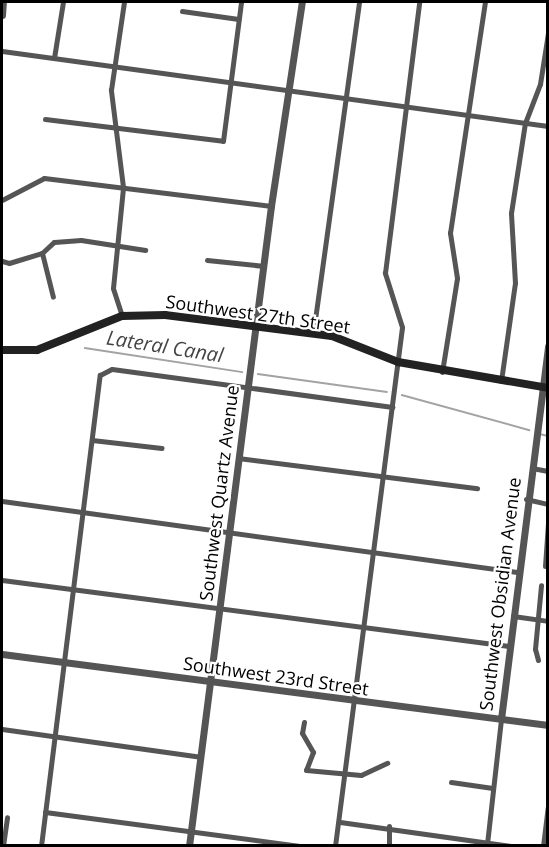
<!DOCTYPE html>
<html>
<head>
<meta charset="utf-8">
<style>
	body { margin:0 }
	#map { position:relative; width:549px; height:847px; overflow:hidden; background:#fff; font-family:"Open Sans",sans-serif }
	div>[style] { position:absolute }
	.stream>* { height:1.5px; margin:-0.75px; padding:0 0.75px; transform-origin:0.75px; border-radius:0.75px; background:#a3a3a3 }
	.minor>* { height:5px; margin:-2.5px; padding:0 2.5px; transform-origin:2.5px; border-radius:2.5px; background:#555 }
	.tertiary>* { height:7px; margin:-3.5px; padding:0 3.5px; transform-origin:3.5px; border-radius:3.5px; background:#555 }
	.secondary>* { height:8px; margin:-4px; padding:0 4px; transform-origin:4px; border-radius:4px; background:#222 }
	span { translate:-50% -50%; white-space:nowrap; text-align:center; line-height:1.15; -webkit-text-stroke:4.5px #fff; paint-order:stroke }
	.street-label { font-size:18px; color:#000 }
	.water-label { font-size:20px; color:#444; font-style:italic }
	.frame { position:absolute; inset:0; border:3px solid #000; pointer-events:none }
</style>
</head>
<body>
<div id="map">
	<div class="stream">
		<i style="left:85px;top:348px;width:159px;rotate:8.7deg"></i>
		<i style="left:258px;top:374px;width:130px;rotate:7.9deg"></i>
		<i style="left:402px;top:395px;width:132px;rotate:15.4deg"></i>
		<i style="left:540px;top:434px;width:8px;rotate:14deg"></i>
	</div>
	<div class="minor">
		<i style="left:182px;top:11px;width:57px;rotate:8.1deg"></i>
		<i style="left:2px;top:51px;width:551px;rotate:7.82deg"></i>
		<i style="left:54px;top:58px;width:57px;rotate:-80.9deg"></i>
		<i style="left:45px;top:119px;width:179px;rotate:7deg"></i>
		<i style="left:223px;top:141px;width:140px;rotate:-82.6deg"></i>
		<i style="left:2px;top:200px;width:47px;rotate:-27.6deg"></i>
		<i style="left:44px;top:178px;width:229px;rotate:7deg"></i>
		<i style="left:42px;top:253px;width:45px;rotate:76deg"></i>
		<i style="left:207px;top:260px;width:57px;rotate:6deg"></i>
		<i style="left:2px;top:261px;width:7px;rotate:16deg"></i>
		<i style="left:9px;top:263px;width:34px;rotate:-17deg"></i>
		<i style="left:42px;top:253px;width:16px;rotate:-43deg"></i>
		<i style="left:54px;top:242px;width:27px;rotate:-4deg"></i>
		<i style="left:81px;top:240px;width:65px;rotate:8.9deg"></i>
		<i style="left:122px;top:316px;width:29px;rotate:-108deg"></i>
		<i style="left:113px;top:288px;width:101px;rotate:-84.3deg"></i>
		<i style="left:123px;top:187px;width:98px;rotate:-97.1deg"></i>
		<i style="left:111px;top:90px;width:89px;rotate:-81.6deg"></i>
		<i style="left:313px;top:334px;width:335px;rotate:-82.1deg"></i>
		<i style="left:442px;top:372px;width:95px;rotate:-80.9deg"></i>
		<i style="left:457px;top:278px;width:46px;rotate:-98.8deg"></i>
		<i style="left:450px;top:233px;width:234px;rotate:-81.4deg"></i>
		<i style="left:501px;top:381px;width:99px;rotate:-81.9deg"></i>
		<i style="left:515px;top:283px;width:70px;rotate:-93.3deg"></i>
		<i style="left:511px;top:213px;width:91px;rotate:-81.2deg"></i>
		<i style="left:525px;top:123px;width:42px;rotate:-69deg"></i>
		<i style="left:540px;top:84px;width:52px;rotate:-81.1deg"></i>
		<i style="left:92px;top:440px;width:70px;rotate:6.5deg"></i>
		<i style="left:238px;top:458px;width:241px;rotate:7.2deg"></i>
		<i style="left:532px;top:468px;width:16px;rotate:11deg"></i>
		<i style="left:526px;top:499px;width:23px;rotate:13deg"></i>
		<i style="left:2px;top:501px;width:520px;rotate:7.85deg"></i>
		<i style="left:545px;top:566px;width:43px;rotate:-86deg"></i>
		<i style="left:2px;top:580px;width:511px;rotate:7.42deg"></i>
		<i style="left:513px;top:616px;width:35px;rotate:8deg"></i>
		<i style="left:538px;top:660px;width:11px;rotate:-105deg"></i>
		<i style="left:535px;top:649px;width:64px;rotate:-84.6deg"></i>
		<i style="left:304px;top:722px;width:11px;rotate:100deg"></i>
		<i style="left:302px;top:733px;width:22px;rotate:60deg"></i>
		<i style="left:313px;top:752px;width:19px;rotate:111deg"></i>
		<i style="left:306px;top:770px;width:55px;rotate:5.2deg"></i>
		<i style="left:361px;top:775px;width:29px;rotate:-25deg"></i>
		<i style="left:2px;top:729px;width:200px;rotate:8deg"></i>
		<i style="left:451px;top:782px;width:42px;rotate:8.1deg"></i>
		<i style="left:45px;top:812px;width:257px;rotate:7.6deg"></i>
		<i style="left:340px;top:822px;width:172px;rotate:8deg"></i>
		<i style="left:389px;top:826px;width:20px;rotate:90deg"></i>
		<i style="left:487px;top:844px;width:126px;rotate:-83.6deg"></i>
		<i style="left:3px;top:846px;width:29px;rotate:-82deg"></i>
		<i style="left:41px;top:846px;width:475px;rotate:-82.9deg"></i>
		<i style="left:100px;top:375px;width:13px;rotate:-27deg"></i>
		<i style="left:112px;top:369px;width:283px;rotate:7.7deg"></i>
		<i style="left:335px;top:846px;width:523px;rotate:-82.64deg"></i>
		<i style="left:402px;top:327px;width:57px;rotate:-107.5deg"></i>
		<i style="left:385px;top:273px;width:273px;rotate:-82.8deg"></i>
		<i style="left:543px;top:846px;width:39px;rotate:-83deg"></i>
	</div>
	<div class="tertiary">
		<i style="left:2px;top:15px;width:13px;rotate:-86deg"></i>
		<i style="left:2px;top:654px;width:551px;rotate:7.41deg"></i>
		<i style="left:501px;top:719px;width:376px;rotate:-82.8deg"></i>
		<i style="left:189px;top:846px;width:645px;rotate:-82.7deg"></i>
		<i style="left:271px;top:206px;width:206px;rotate:-81.4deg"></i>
	</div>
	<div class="secondary">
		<i style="left:2px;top:350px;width:35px"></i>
		<i style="left:37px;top:350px;width:92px;rotate:-21.8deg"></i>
		<i style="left:122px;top:316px;width:43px;rotate:-1.3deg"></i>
		<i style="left:165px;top:315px;width:168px;rotate:7.2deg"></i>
		<i style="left:332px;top:336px;width:71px;rotate:21.5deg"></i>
		<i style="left:398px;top:362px;width:152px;rotate:9.8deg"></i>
	</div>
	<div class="street-label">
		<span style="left:258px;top:314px;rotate:8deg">Southwest 27th Street</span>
		<span style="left:219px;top:493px;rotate:-83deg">Southwest Quartz Avenue</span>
		<span style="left:500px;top:594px;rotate:-83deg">Southwest Obsidian Avenue</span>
		<span style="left:276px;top:676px;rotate:8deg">Southwest 23rd Street</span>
	</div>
	<div class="water-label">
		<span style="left:165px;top:346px;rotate:9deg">Lateral Canal</span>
	</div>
	<div class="frame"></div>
</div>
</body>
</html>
